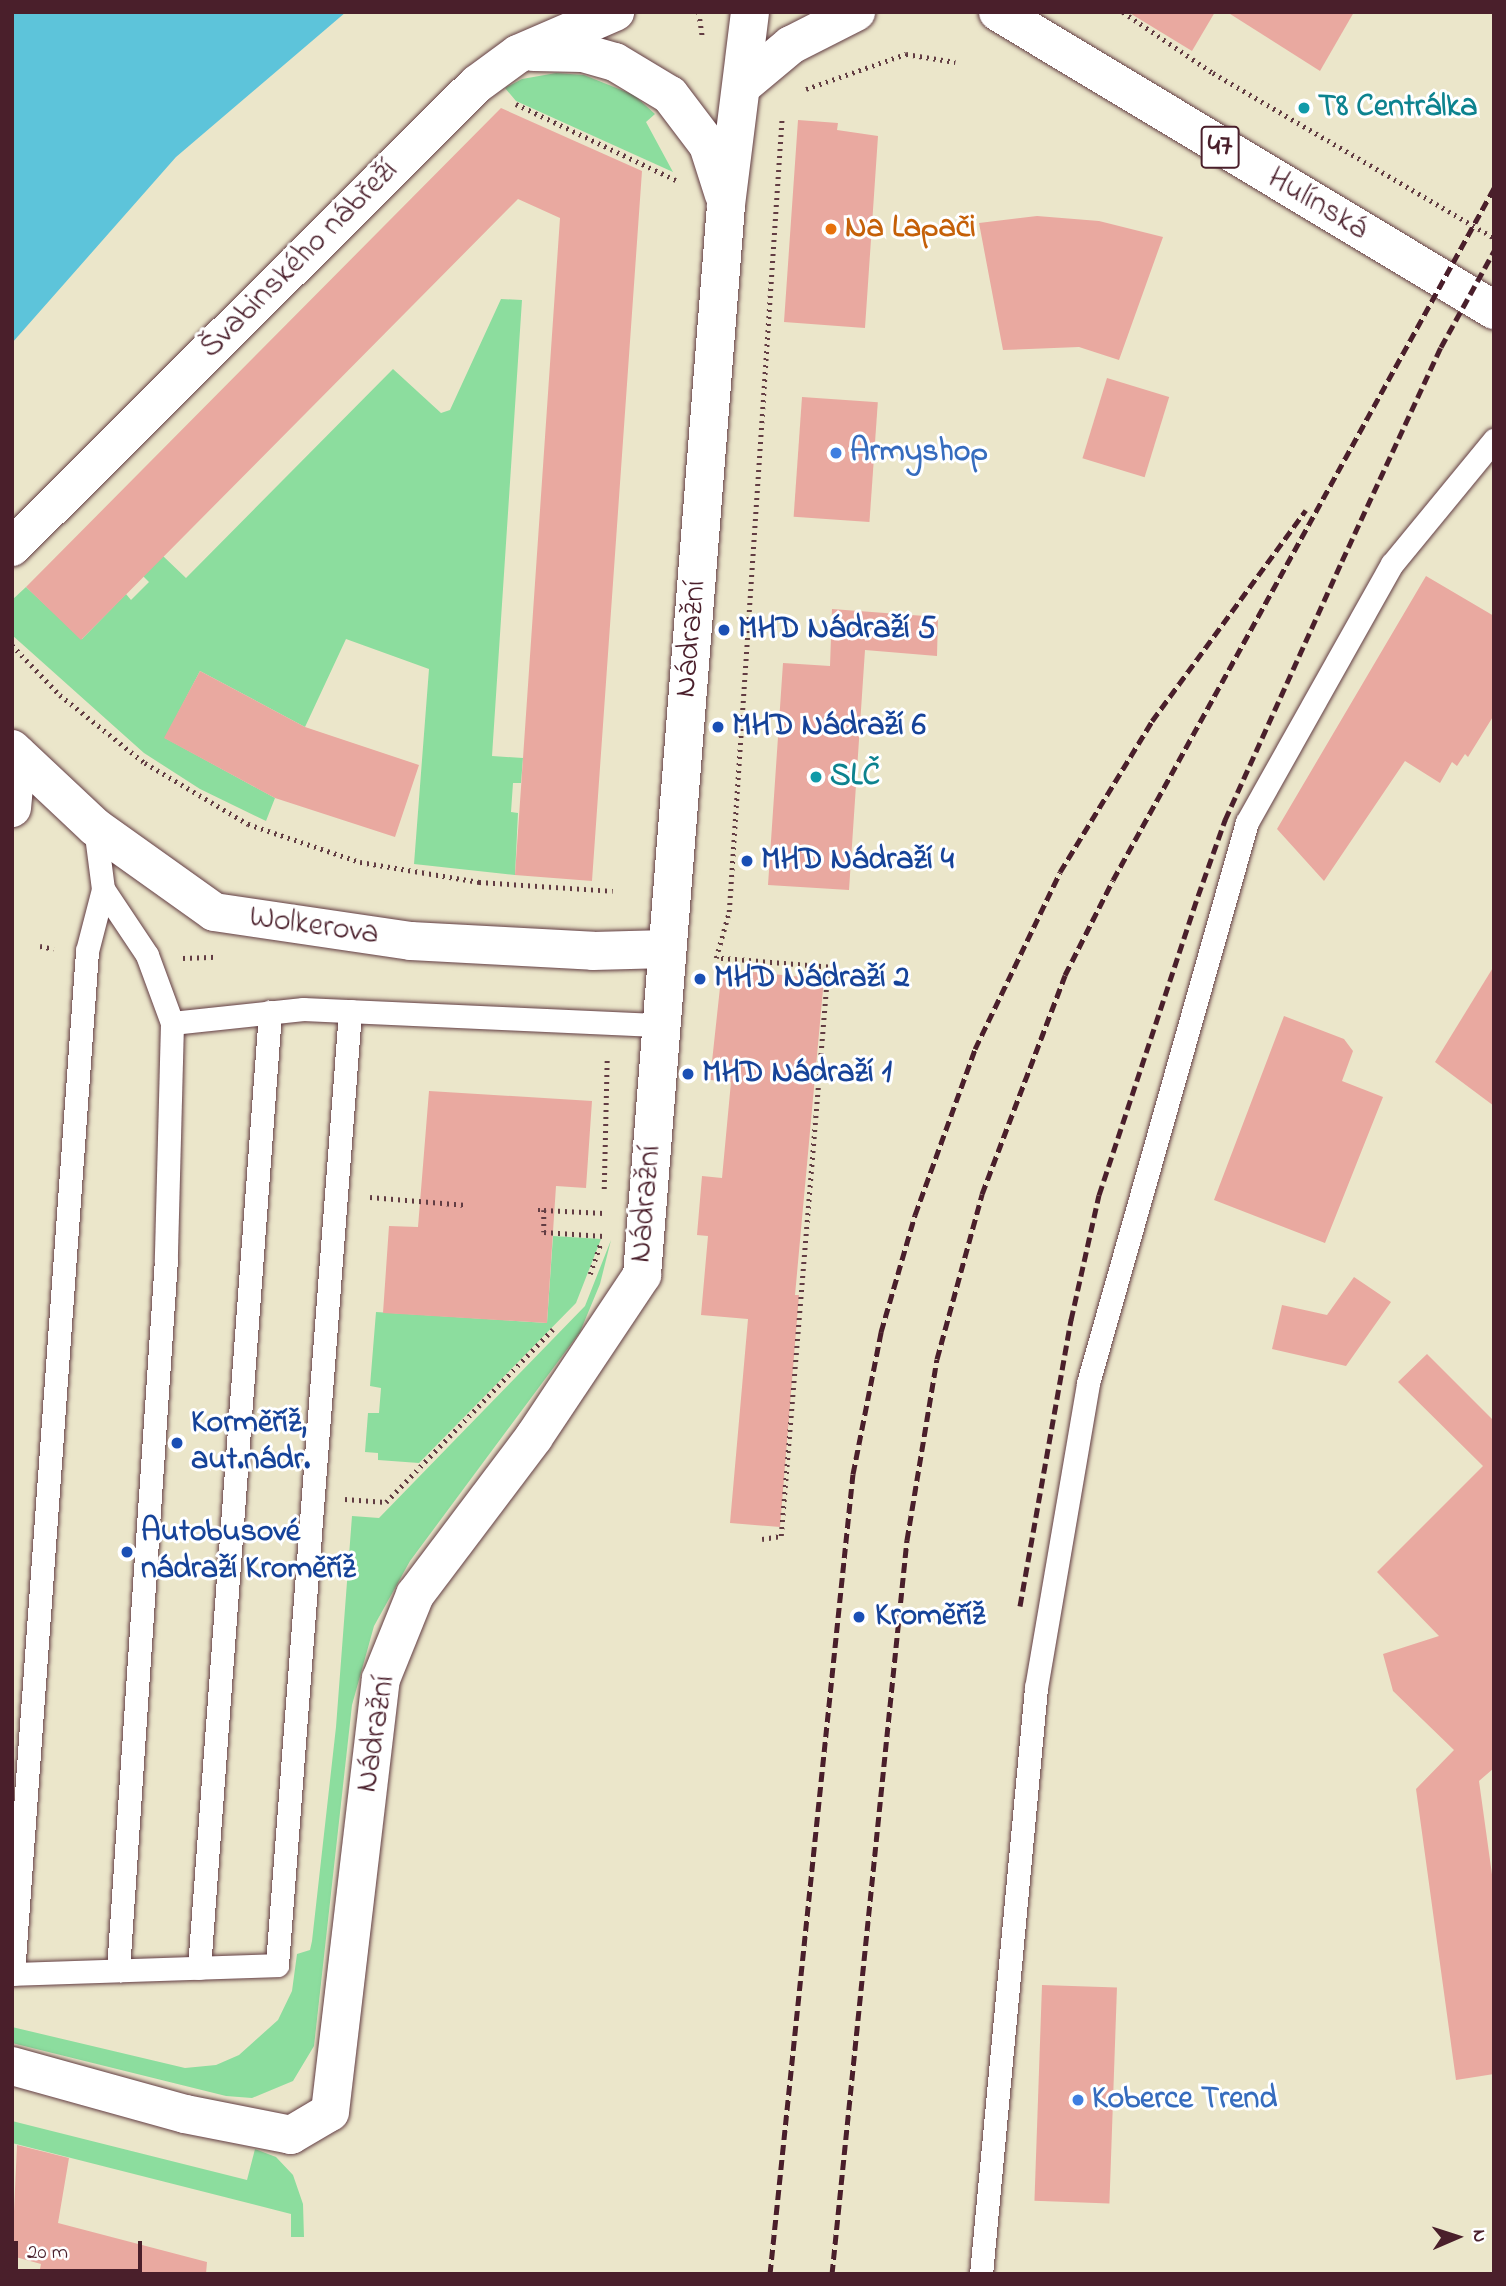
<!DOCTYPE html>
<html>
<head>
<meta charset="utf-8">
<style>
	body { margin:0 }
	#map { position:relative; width:1506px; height:2286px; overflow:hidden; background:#ebe6ca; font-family:"Indie Flower",sans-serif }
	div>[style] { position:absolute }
	.green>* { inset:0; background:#8cdd9e }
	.water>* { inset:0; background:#5dc4da }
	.building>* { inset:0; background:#e9a9a0; transform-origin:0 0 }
	.path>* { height:4.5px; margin-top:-2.25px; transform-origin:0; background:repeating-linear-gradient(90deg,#623d43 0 2px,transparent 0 7px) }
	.roads { filter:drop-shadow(0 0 2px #623d43) drop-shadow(0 0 2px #623d43) }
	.service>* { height:23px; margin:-11.5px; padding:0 11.5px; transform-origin:11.5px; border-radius:11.5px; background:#fff }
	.minor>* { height:38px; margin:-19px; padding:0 19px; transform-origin:19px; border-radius:19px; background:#fff }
	.primary>* { height:38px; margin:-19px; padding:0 19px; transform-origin:19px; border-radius:19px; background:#fff }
	.rail>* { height:5px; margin-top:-2.5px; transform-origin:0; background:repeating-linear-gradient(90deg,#4a1f2b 0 10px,transparent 0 15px) }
	.dots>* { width:19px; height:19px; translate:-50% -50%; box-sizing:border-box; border:4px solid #fff; border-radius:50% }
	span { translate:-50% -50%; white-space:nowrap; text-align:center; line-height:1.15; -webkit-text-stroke:6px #fff; paint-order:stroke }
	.shield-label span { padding:2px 5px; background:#fff; border:2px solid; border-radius:5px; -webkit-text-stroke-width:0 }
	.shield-label { font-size:30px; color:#4a1f2b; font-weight:700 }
	.culture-label { font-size:32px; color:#0d838f; font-weight:700 }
	.left { translate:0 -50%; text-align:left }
	.street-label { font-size:32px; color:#4a1f2b }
	.food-label { font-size:32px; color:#c56008; font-weight:700 }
	.shop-label { font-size:32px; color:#366cbe; font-weight:700 }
	.transit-label { font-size:32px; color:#164399; font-weight:700 }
	.frame { position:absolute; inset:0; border:14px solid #4a1f2b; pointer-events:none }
	.north { position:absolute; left:1422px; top:2202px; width:70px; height:70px; -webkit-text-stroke:5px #fff; paint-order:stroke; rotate:87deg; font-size:19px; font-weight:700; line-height:28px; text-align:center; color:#4a1f2b }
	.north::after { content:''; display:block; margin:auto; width:24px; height:32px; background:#4a1f2b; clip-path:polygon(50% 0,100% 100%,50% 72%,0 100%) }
	.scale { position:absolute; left:14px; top:2241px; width:128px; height:32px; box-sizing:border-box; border:4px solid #4a1f2b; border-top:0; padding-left:9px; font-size:21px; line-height:24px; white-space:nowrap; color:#4a1f2b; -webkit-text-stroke:5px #fff; paint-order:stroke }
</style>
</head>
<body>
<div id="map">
	<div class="green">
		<i style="clip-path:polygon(556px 73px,584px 75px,634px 95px,655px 114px,646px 122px,673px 172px,516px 101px,505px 88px,522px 79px)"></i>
		<i style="clip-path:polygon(501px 299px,522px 300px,492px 756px,523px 758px,521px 783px,513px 783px,511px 812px,518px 813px,515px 875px,414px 864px,429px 669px,346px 639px,305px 727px,200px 671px,165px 738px,275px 798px,266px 821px,200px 789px,144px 753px,12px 635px,12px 600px,26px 587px,82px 639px,126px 594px,131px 600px,149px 582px,143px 576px,163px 556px,186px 578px,393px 369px,441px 413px,450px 410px)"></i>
		<i style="clip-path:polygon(553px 1236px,601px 1239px,576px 1303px,419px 1463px,378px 1460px,378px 1453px,365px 1452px,368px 1413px,379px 1413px,381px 1388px,370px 1386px,376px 1312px,547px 1323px)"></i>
		<i style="clip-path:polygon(611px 1240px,600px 1284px,580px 1332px,410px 1561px,374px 1626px,352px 1705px,314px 2046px,293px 2081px,252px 2098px,226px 2096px,12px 2043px,12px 2027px,185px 2068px,216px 2065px,239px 2055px,278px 2020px,292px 1991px,297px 1954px,310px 1950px,312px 1941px,336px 1727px,352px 1516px,379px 1518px,585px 1306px)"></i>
		<i style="clip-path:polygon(12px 2121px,247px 2180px,255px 2149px,276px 2157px,293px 2175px,303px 2204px,304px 2237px,291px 2237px,291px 2214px,12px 2143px)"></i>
	</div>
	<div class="water">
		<i style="clip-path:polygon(12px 12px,346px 12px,176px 157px,12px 343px)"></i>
	</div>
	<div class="building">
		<i style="clip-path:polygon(1128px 12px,1215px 12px,1192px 51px)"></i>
		<i style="clip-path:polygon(1227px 12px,1354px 12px,1320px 71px)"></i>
		<i style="clip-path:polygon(501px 108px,642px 171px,592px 881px,515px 875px,560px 218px,518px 199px,81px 640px,26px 587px)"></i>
		<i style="clip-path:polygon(798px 120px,838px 123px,837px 130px,878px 136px,865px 328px,784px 322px)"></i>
		<i style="clip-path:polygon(1037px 216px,1099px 221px,1163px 237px,1119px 360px,1079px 347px,1003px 350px,979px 223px)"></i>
		<i style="left:1107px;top:378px;width:65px;height:84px;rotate:17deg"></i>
		<i style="left:802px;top:397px;width:76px;height:120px;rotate:4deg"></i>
		<i style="clip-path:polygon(1426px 576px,1494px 616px,1494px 715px,1468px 757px,1465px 754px,1457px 766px,1452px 762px,1440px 783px,1405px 761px,1324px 881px,1277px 829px)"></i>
		<i style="clip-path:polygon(832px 609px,938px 617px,937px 656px,865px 650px,849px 890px,768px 885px,783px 663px,830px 666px)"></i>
		<i style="clip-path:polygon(200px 671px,305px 727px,419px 765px,395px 837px,275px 798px,164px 738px)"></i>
		<i style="clip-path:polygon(1494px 966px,1494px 1106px,1435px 1062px)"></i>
		<i style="clip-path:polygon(722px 969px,824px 979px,795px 1295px,799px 1295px,780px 1527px,730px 1523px,748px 1319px,701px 1315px,708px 1236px,697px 1235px,702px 1176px,722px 1178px,731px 1082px,710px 1080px)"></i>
		<i style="clip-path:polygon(1284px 1016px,1344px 1039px,1353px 1051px,1342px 1081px,1383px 1097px,1325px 1243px,1214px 1200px)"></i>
		<i style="clip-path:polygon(429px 1091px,592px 1101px,586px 1188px,556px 1186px,547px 1323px,383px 1313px,389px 1226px,418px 1227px)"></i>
		<i style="clip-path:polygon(1354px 1277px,1391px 1302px,1346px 1366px,1272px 1349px,1282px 1305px,1327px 1315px)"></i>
		<i style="clip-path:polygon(1427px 1354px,1494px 1421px,1494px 1768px,1479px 1781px,1494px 1889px,1494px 2074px,1456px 2080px,1416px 1789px,1454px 1750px,1393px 1691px,1383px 1654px,1439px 1636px,1377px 1572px,1483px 1466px,1398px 1382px)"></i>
		<i style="left:1042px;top:1985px;width:75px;height:216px;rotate:2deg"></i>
		<i style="clip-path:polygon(17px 2145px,69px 2158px,58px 2223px,207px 2262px,206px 2274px,39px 2274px,41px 2264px,12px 2256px)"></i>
	</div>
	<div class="path">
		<i style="left:699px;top:12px;width:27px;rotate:82deg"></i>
		<i style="left:1123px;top:12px;width:109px;rotate:34.1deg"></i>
		<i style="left:1213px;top:73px;width:326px;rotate:30.4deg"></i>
		<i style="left:806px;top:89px;width:106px;rotate:-19.3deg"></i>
		<i style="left:906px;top:54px;width:50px;rotate:9.3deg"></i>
		<i style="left:516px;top:104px;width:177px;rotate:25.4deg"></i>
		<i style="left:12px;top:645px;width:69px;rotate:46.2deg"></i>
		<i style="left:60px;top:695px;width:109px;rotate:38.7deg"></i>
		<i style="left:145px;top:763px;width:120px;rotate:30.6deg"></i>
		<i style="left:248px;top:824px;width:118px;rotate:18.7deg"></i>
		<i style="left:360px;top:862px;width:121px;rotate:9.5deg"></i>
		<i style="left:479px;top:882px;width:134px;rotate:3.8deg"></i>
		<i style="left:40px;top:946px;width:14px;rotate:12deg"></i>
		<i style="left:183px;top:958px;width:34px;rotate:-2deg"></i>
		<i style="left:604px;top:1189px;width:129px;rotate:-88.7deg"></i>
		<i style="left:370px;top:1197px;width:97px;rotate:4.7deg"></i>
		<i style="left:538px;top:1210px;width:6px"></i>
		<i style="left:544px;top:1210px;width:22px;rotate:90deg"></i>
		<i style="left:544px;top:1232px;width:60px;rotate:3.8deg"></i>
		<i style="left:544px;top:1210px;width:60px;rotate:2.9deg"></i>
		<i style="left:590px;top:1274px;width:34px;rotate:-71deg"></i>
		<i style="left:345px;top:1499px;width:41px;rotate:4.2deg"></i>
		<i style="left:386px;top:1502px;width:240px;rotate:-46deg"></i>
		<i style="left:762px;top:1539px;width:19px;rotate:-9deg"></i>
		<i style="left:781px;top:1536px;width:571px;rotate:-85.28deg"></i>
		<i style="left:828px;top:967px;width:112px;rotate:-175.4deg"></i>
		<i style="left:716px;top:958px;width:48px;rotate:-74.2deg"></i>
		<i style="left:729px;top:912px;width:797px;rotate:-86.19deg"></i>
	</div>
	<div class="roads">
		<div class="service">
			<i style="left:103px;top:889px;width:79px;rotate:56.3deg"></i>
			<i style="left:147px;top:955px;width:72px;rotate:69.8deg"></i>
			<i style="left:172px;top:1023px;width:236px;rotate:91.5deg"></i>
			<i style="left:166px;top:1259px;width:713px;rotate:93.86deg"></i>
			<i style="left:172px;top:1023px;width:132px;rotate:-6.1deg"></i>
			<i style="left:303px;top:1009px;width:359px;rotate:2.6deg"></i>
			<i style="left:199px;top:1968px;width:959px;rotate:-85.75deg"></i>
			<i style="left:12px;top:1974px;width:265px;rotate:-1.9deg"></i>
			<i style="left:277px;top:1965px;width:957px;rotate:-85.62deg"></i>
			<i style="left:13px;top:1974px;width:1026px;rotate:-85.86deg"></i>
			<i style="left:87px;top:951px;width:64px;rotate:-75.5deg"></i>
			<i style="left:103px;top:889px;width:63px;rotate:-97.4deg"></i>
			<i style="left:981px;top:2274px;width:589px;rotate:-84.64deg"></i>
			<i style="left:1036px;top:1688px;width:309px;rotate:-80.3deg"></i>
			<i style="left:1088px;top:1383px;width:583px;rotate:-74.18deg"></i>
			<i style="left:1247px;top:822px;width:296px;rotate:-60.7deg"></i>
			<i style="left:1392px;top:564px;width:161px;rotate:-50.6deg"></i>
		</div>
		<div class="minor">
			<i style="left:534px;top:52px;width:49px;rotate:1.2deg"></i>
			<i style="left:583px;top:53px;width:33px;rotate:16deg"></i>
			<i style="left:615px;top:62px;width:64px;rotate:31deg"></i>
			<i style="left:670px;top:95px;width:63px;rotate:52.8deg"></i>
			<i style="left:708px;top:145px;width:52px;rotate:72.3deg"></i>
			<i style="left:742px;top:86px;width:64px;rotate:-39.9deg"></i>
			<i style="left:791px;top:45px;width:73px;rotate:-26.9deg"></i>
			<i style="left:12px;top:547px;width:656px;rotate:-44.88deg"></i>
			<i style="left:477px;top:84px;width:51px;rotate:-36.2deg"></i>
			<i style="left:518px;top:54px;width:106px;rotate:-23.4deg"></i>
			<i style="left:12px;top:749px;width:114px;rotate:43.2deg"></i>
			<i style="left:95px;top:827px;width:146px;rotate:35.5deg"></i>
			<i style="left:214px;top:912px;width:199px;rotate:8.4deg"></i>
			<i style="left:411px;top:941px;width:182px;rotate:3.1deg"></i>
			<i style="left:593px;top:951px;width:74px;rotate:-1.5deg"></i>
			<i style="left:12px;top:808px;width:54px;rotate:-84.7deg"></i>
			<i style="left:12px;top:2066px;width:180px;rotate:15.5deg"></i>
			<i style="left:185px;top:2114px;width:108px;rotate:11.2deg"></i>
			<i style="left:291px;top:2135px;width:45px;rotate:-30.5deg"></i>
			<i style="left:330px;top:2112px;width:436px;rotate:-83.3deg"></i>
			<i style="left:381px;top:1679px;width:91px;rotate:-68deg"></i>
			<i style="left:415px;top:1595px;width:198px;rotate:-53deg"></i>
			<i style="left:534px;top:1437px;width:195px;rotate:-56.3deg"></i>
			<i style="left:642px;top:1275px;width:1073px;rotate:-85.51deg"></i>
			<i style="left:726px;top:205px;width:194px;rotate:-82.9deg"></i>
		</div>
		<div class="primary">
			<i style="left:998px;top:12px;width:579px;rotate:31deg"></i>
		</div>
	</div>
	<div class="rail">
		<i style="left:1020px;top:1606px;width:291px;rotate:-79.9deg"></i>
		<i style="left:1071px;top:1320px;width:128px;rotate:-77.4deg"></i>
		<i style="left:1099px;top:1195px;width:315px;rotate:-71.7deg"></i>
		<i style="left:1198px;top:896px;width:81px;rotate:-70.4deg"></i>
		<i style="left:1225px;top:820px;width:284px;rotate:-65.7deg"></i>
		<i style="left:1342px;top:561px;width:236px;rotate:-65.2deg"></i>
		<i style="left:1441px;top:347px;width:110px;rotate:-61.1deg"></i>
		<i style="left:770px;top:2274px;width:804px;rotate:-84.08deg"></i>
		<i style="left:853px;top:1474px;width:145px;rotate:-78.8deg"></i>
		<i style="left:881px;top:1332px;width:122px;rotate:-73.8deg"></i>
		<i style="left:915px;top:1215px;width:177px;rotate:-70.1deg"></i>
		<i style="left:975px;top:1049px;width:196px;rotate:-64.3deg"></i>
		<i style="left:1060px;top:872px;width:177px;rotate:-58.6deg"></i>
		<i style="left:1152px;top:721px;width:261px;rotate:-53.9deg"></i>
		<i style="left:832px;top:2274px;width:738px;rotate:-84.17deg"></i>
		<i style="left:907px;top:1540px;width:183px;rotate:-80.6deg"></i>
		<i style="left:937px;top:1359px;width:171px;rotate:-74.7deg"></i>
		<i style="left:982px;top:1194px;width:234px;rotate:-69.2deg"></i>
		<i style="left:1065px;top:975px;width:106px;rotate:-63.2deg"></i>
		<i style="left:1113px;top:880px;width:790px;rotate:-61.16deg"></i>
	</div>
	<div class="dots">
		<i style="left:1304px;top:108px;background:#0f9aa8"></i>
		<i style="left:831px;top:229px;background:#e8710a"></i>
		<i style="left:836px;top:453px;background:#3f7fe0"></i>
		<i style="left:724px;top:630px;background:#1a4fb4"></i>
		<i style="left:718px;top:727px;background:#1a4fb4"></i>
		<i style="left:816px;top:777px;background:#0f9aa8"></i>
		<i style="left:747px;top:861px;background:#1a4fb4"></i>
		<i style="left:700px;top:979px;background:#1a4fb4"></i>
		<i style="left:688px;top:1074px;background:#1a4fb4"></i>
		<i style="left:177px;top:1443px;background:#1a4fb4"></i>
		<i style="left:127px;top:1552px;background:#1a4fb4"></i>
		<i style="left:859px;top:1617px;background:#1a4fb4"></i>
		<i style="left:1078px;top:2100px;background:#3f7fe0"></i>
	</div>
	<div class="shield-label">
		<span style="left:1220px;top:147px">47</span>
	</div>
	<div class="culture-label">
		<span class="left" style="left:1318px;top:108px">T8 Centrálka</span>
		<span class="left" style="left:830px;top:777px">SLČ</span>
	</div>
	<div class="street-label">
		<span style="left:1317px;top:205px;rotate:31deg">Hulínská</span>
		<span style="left:300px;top:260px;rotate:-45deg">Švabinského nábřeží</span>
		<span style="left:692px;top:639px;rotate:-85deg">Nádražní</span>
		<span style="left:314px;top:927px;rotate:8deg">Wolkerova</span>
		<span style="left:647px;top:1204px;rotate:-85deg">Nádražní</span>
		<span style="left:377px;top:1734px;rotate:-81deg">Nádražní</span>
	</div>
	<div class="food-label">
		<span class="left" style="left:845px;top:229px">Na Lapači</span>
	</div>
	<div class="shop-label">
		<span class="left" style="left:850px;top:453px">Armyshop</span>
		<span class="left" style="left:1092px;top:2100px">Koberce Trend</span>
	</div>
	<div class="transit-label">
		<span class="left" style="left:738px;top:630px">MHD Nádraží 5</span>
		<span class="left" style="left:732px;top:727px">MHD Nádraží 6</span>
		<span class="left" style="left:761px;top:861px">MHD Nádraží 4</span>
		<span class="left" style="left:714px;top:979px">MHD Nádraží 2</span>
		<span class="left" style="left:702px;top:1074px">MHD Nádraží 1</span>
		<span class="left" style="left:191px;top:1443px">Korměříž,<br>aut.nádr.</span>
		<span class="left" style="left:141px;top:1552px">Autobusové<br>nádraží Kroměříž</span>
		<span class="left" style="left:875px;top:1617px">Kroměříž</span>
	</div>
	<div class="frame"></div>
	<div class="north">N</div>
	<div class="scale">20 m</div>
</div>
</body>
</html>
